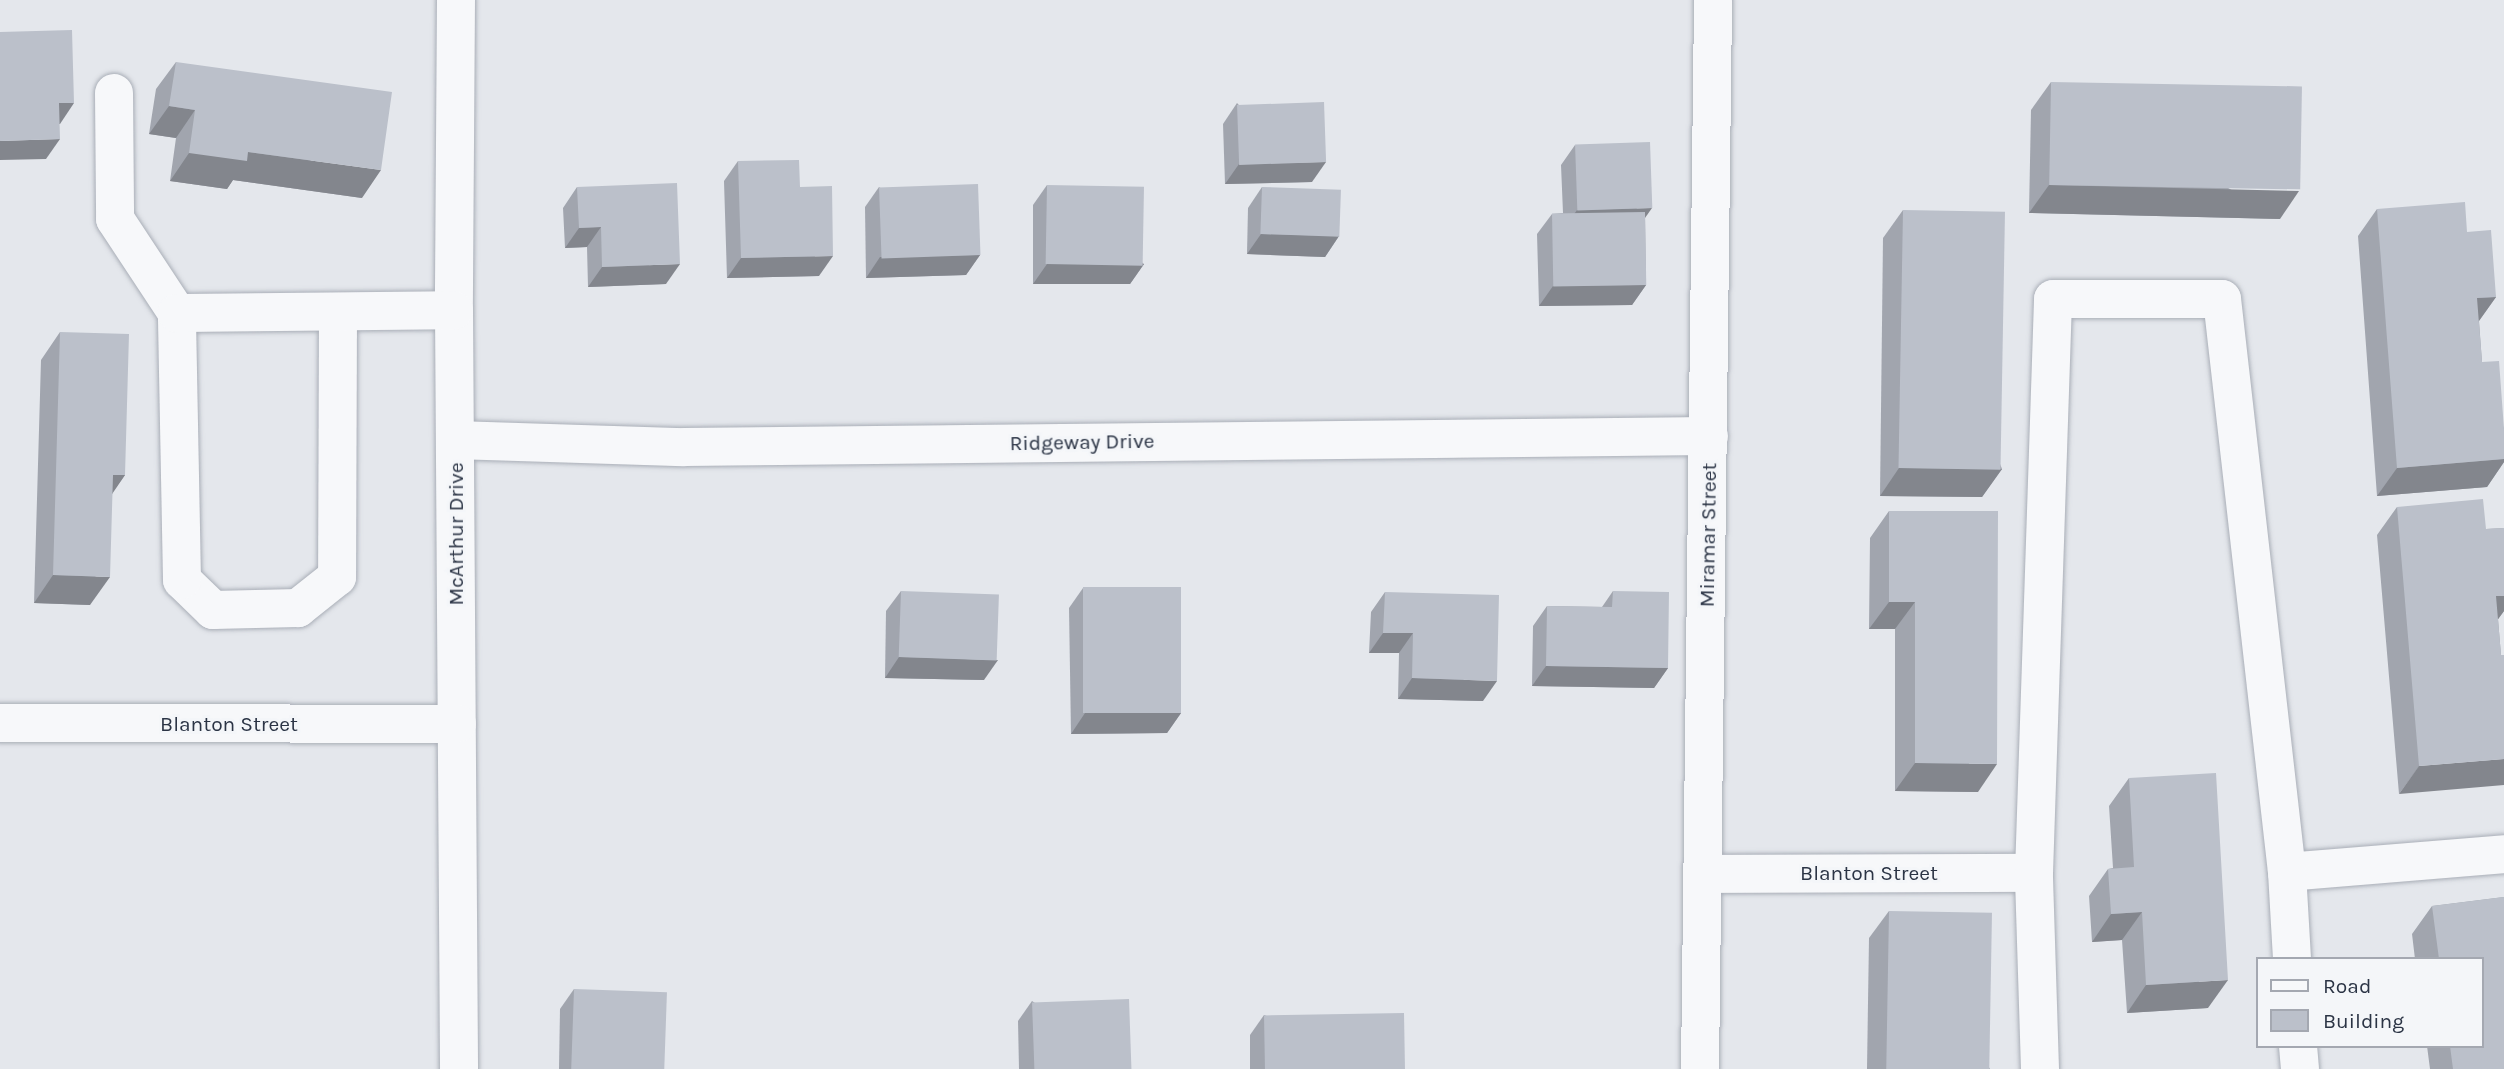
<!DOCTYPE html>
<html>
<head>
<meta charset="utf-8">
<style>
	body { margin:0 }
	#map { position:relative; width:2504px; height:1069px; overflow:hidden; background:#e4e7ec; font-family:Karla,sans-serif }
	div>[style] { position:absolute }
	.roads { filter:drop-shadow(0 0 2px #a9aeb7) drop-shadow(0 0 2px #a9aeb7) }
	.minor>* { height:38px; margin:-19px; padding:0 19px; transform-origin:19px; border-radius:19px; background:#f7f8fa }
	.wall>* { inset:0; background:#a1a5ae }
	.shaded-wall>* { inset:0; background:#83868d }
	.building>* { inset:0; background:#bbc0ca; transform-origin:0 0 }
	span { translate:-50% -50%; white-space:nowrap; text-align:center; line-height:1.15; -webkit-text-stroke:6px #f4f6f9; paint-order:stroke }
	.street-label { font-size:21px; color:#2b3445 }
	.legend { position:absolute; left:2256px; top:957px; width:228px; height:91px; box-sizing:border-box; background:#f4f6f9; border:2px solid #a4a8b1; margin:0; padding:9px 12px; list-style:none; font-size:21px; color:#2b3445 }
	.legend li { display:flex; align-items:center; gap:14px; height:35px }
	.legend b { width:35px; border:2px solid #a4a8b1 }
</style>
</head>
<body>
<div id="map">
	<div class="roads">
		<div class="minor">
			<i style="left:456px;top:0;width:310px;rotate:90.4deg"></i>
			<i style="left:454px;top:310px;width:759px;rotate:89.62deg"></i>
			<i style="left:114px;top:93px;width:126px;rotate:89.5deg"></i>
			<i style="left:115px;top:219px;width:113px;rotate:56.6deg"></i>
			<i style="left:338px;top:313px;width:264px;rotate:90.2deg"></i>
			<i style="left:337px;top:577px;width:50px;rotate:141.5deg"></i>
			<i style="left:298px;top:608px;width:85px;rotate:178.7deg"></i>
			<i style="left:213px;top:610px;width:43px;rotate:-135.9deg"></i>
			<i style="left:182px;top:580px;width:267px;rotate:-91.1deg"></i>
			<i style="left:177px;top:313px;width:277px;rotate:-0.6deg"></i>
			<i style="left:455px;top:440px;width:229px;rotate:1.8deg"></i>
			<i style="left:684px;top:447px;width:1025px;rotate:-0.61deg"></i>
			<i style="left:0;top:723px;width:457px;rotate:0.1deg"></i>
			<i style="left:2287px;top:872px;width:218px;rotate:-4.7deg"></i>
			<i style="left:1704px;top:874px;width:330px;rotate:-0.2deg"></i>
			<i style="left:2298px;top:1046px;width:23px;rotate:85deg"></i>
			<i style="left:1700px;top:1069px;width:1069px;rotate:-89.3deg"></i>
			<i style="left:2040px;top:1069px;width:196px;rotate:-91.8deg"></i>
			<i style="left:2034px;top:873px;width:574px;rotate:-88.1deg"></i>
			<i style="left:2053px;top:299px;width:169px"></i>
			<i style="left:2222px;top:299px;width:577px;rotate:83.53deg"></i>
			<i style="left:2287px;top:872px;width:87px;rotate:86.7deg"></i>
		</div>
	</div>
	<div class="wall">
		<i style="clip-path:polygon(176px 62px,362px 198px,233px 180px,227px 189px,170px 181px,176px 138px,149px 134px,156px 89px)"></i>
		<i style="clip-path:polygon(2051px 82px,2280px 219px,2029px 213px,2031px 110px)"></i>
		<i style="clip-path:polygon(1237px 103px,1312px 182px,1225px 184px,1223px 124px)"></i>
		<i style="clip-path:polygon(1575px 145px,1645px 217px,1646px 285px,1632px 305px,1539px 306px,1537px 234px,1552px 214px,1563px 213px,1561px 165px)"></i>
		<i style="clip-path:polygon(738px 161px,800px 187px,819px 276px,727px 278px,724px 181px)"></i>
		<i style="clip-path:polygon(1047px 185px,1144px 264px,1130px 284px,1033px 284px,1033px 205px)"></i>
		<i style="clip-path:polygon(577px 187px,666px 284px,588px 287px,587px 247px,565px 248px,563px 208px)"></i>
		<i style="clip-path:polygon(879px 187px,980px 255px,966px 275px,866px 278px,865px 207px)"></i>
		<i style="clip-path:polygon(1262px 187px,1339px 236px,1325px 257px,1247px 254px,1248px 208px)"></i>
		<i style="clip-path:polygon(2377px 209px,2467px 232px,2496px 297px,2479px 321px,2482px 362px,2504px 429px,2504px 462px,2487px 487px,2377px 496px,2358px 236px)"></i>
		<i style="clip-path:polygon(1903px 210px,2002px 469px,1982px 497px,1880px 496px,1883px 238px)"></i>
		<i style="clip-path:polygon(60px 332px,125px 475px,112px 493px,90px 605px,34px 603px,41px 360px)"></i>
		<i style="clip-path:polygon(2397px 507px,2486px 529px,2504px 528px,2504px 611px,2498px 619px,2501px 655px,2399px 794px,2377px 535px)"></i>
		<i style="clip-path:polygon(1889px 511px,1978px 792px,1895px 791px,1895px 629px,1869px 629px,1870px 538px)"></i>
		<i style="clip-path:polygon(1083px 588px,1181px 713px,1167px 733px,1071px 734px,1069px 608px)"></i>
		<i style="clip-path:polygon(901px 591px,984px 680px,885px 678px,886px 611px)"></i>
		<i style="clip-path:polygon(1613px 591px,1668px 668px,1654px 688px,1532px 686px,1533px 626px,1547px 606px,1602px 607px)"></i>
		<i style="clip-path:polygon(1385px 592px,1483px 701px,1398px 699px,1399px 653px,1369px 653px,1371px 612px)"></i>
		<i style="clip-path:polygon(2129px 778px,2208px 1008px,2127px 1013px,2122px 940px,2092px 942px,2089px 896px,2108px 869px,2113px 868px,2109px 806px)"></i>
		<i style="clip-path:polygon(2504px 897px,2504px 1069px,2430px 1069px,2427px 1046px,2481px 1046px,2481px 959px,2415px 959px,2412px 934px,2432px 906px)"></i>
		<i style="clip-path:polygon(1889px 911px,1990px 1069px,1867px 1069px,1869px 938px)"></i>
		<i style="clip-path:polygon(574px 989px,664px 1069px,559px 1069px,560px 1009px)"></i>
		<i style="clip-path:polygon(1032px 1001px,1131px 1069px,1019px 1069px,1018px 1021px)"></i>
		<i style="clip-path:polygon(1264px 1015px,1405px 1069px,1250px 1069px,1250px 1035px)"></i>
	</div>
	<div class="shaded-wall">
		<i style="clip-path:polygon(59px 103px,74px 103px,60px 124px,45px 124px)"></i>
		<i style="clip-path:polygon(169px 106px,195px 110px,176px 138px,149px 134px)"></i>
		<i style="clip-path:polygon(60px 139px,46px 159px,0 160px,0 141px)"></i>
		<i style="clip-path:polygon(248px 152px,381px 170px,362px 198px,233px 180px,227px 189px,170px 181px,189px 153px)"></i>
		<i style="clip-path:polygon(1326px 162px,1312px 182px,1225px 184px,1239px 164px)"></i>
		<i style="clip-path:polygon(2049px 185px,2299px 191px,2280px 219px,2029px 213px)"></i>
		<i style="clip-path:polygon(1652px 208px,1638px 228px,1563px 230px,1577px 210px)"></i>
		<i style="clip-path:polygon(601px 227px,587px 247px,565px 248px,579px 228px)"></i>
		<i style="clip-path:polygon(1261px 234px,1339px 236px,1325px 257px,1247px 254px)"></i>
		<i style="clip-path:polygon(980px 255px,966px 275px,866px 278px,880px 257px)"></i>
		<i style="clip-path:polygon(833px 256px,819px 276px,727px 278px,741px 258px)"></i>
		<i style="clip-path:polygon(680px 264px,666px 284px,588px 287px,602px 267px)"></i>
		<i style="clip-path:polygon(1047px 264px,1144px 264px,1130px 284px,1033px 284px)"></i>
		<i style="clip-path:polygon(1646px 285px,1632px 305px,1539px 306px,1553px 286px)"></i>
		<i style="clip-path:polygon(2496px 297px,2476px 325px,2477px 298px)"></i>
		<i style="clip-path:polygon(2504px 459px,2504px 462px,2487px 487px,2377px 496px,2397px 468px)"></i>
		<i style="clip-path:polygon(1899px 468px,2002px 469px,1982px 497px,1880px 496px)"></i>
		<i style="clip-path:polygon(113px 475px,125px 475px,106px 503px)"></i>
		<i style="clip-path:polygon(53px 575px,110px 577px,90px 605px,34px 603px)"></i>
		<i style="clip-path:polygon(2496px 596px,2504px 596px,2504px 611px,2496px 622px)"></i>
		<i style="clip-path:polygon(1889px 602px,1915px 602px,1895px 629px,1869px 629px)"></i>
		<i style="clip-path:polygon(1383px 633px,1413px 633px,1399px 653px,1369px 653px)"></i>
		<i style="clip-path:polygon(899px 657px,998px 660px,984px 680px,885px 678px)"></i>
		<i style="clip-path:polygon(1546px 666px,1668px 668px,1654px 688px,1532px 686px)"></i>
		<i style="clip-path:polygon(1412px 678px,1497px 681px,1483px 701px,1398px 699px)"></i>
		<i style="clip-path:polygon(1085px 713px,1181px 713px,1167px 733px,1071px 734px)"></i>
		<i style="clip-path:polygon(2504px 759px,2504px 785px,2399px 794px,2419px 766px)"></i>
		<i style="clip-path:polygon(1915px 763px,1997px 764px,1978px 792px,1895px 791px)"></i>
		<i style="clip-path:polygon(2142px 912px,2122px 940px,2092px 942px,2111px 914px)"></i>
		<i style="clip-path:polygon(2228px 980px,2208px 1008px,2127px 1013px,2146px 985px)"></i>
	</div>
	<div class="building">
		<i style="clip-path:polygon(72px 30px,74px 103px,59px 103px,60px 139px,0 141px,0 32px)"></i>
		<i style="clip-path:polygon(176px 62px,392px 92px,381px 170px,248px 152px,247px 161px,189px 153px,195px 110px,169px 106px)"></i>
		<i style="left:2051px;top:82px;width:251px;height:103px;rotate:1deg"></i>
		<i style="left:1324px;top:102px;width:60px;height:87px;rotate:88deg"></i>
		<i style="left:1650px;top:142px;width:66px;height:75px;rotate:88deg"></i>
		<i style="clip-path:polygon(799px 160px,800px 187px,832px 186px,833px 256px,741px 258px,738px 161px)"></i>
		<i style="clip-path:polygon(677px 183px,680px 264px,602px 267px,601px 227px,579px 228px,577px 187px)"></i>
		<i style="left:978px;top:184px;width:71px;height:99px;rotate:88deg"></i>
		<i style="left:1047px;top:185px;width:97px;height:79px;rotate:1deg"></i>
		<i style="left:1262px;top:187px;width:79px;height:47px;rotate:2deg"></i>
		<i style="clip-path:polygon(2465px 202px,2467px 232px,2491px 230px,2496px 297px,2477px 298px,2482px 362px,2499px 361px,2504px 429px,2504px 459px,2397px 468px,2377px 209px)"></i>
		<i style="left:1903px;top:210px;width:102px;height:258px;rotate:1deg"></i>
		<i style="left:1645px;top:212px;width:73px;height:93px;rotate:89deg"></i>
		<i style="clip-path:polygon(60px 332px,129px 334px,125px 475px,113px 475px,110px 577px,53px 575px)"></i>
		<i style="clip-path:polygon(2483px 499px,2486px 529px,2504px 528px,2504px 596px,2496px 596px,2501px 655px,2504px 655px,2504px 759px,2419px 766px,2397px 507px)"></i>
		<i style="clip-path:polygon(1889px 511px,1998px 511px,1997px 764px,1915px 763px,1915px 602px,1889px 602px)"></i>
		<i style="left:1181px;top:587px;width:126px;height:98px;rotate:90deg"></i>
		<i style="left:901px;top:591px;width:98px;height:66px;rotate:2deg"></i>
		<i style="clip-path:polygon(1613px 591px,1669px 592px,1668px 668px,1546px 666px,1547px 606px,1612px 607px)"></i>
		<i style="clip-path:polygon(1385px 592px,1499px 595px,1497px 681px,1412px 678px,1413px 633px,1383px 633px)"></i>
		<i style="clip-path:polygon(2216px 773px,2228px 980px,2146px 985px,2142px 912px,2111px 914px,2108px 869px,2134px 867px,2129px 778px)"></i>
		<i style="clip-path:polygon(2504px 897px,2504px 1069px,2453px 1069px,2450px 1046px,2481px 1046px,2481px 959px,2439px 959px,2432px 906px)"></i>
		<i style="left:1889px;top:911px;width:103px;height:158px;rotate:1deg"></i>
		<i style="left:574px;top:989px;width:93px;height:80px;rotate:2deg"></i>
		<i style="left:1129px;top:999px;width:70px;height:97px;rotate:88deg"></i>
		<i style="left:1404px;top:1013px;width:56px;height:140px;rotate:89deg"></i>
	</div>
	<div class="street-label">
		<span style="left:1082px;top:442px;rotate:-1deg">Ridgeway Drive</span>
		<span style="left:456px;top:534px;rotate:-90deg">McArthur Drive</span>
		<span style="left:1708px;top:535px;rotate:-89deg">Miramar Street</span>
		<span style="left:229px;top:724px">Blanton Street</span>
		<span style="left:1869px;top:873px">Blanton Street</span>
	</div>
	<ul class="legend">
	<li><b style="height:9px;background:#f7f8fa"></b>Road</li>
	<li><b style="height:19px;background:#bbc0ca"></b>Building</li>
	</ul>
</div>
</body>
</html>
